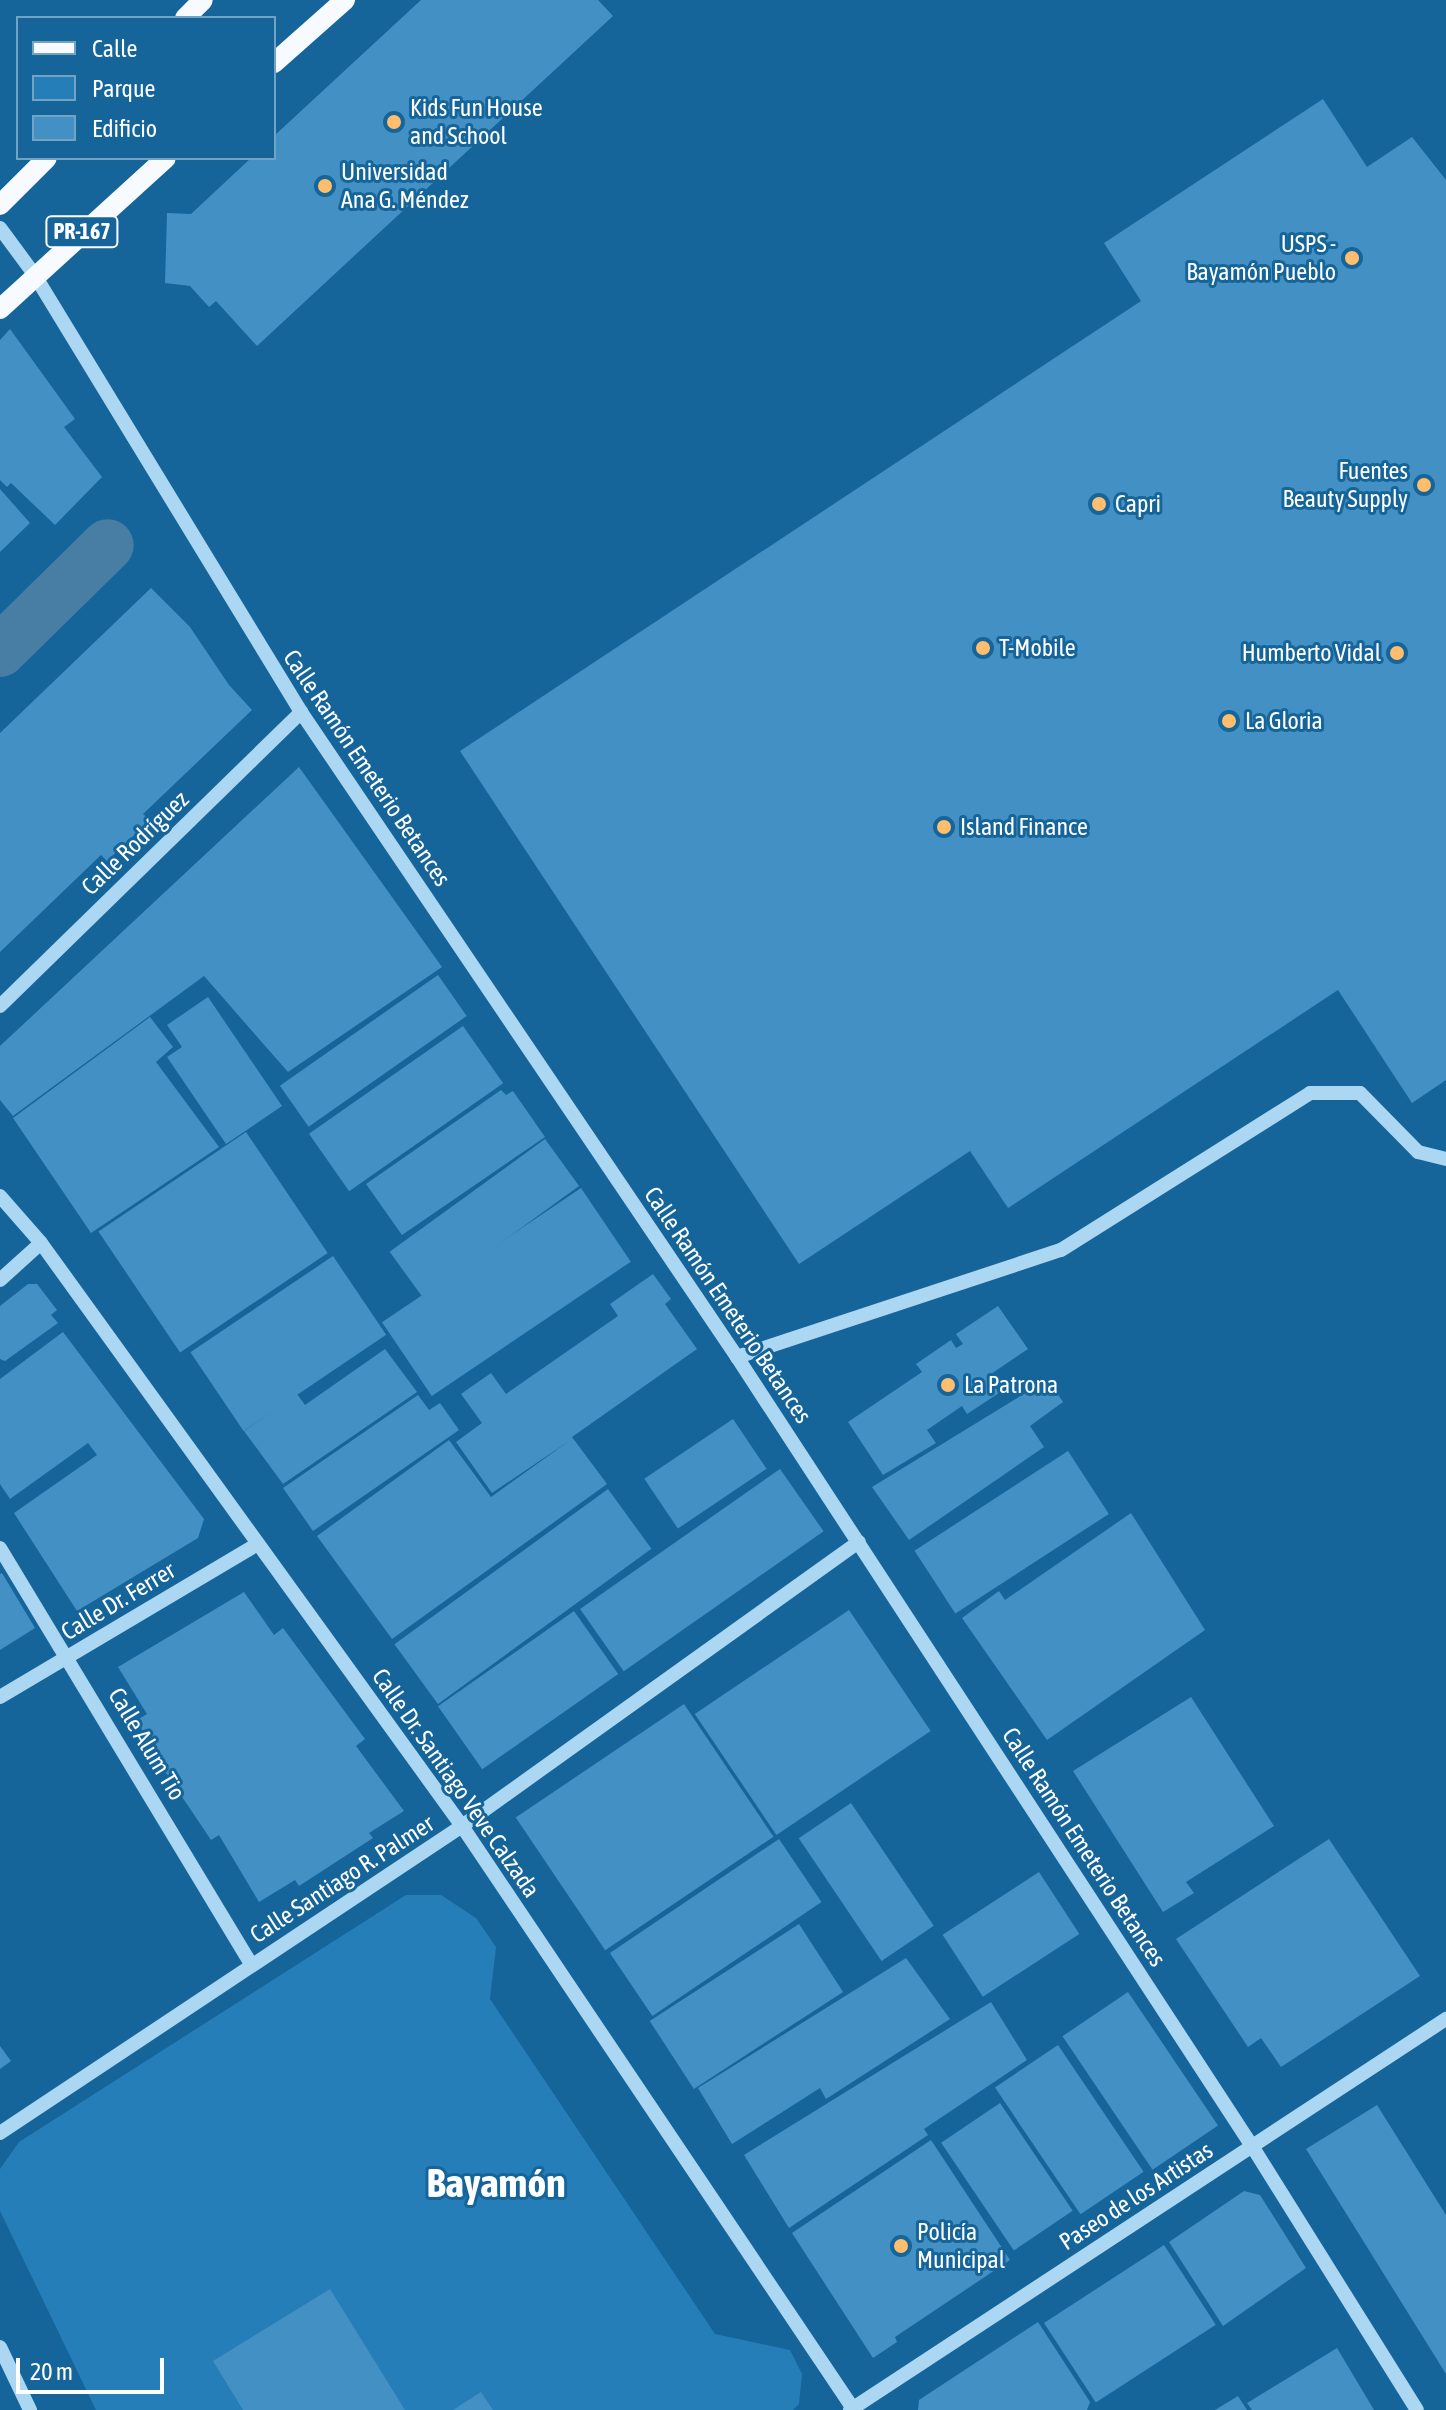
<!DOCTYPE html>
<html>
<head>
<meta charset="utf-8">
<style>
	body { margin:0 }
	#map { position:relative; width:1446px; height:2410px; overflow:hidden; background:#15659b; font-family:"Asap Condensed",sans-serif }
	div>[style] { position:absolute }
	.green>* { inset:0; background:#257eb8 }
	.canal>* { height:52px; margin:-26px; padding:0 26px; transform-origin:26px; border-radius:26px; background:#487ea4 }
	.building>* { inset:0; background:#4390c4; transform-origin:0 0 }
	.minor>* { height:14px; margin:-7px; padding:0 7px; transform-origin:7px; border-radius:7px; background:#abd7f3 }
	.major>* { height:20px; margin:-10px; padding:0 10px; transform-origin:10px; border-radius:10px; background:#f7fbff }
	.dots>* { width:22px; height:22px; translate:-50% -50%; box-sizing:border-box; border:4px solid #15659b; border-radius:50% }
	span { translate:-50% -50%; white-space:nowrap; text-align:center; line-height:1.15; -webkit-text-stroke:6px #15659b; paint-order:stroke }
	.shield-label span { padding:2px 6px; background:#15659b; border:2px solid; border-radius:6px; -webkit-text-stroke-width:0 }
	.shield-label { font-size:22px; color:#fff; font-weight:700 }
	.poi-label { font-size:24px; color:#fff }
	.left { translate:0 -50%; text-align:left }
	.right { translate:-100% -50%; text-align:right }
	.street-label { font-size:24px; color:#fff }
	.town-label { font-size:40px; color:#fff; font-weight:700 }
	.legend { position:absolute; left:16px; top:16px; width:260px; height:144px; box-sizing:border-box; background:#15659b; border:2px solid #73a3c3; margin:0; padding:10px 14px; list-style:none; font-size:24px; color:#fff }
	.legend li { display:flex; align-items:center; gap:16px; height:40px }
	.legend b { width:40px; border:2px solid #73a3c3 }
	.scale { position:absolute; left:16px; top:2358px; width:148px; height:36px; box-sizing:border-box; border:4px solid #fff; border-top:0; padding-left:10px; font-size:24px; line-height:28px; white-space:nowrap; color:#fff; -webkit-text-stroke:6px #15659b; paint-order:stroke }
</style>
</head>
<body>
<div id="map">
	<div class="green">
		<i style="clip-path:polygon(406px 1895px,441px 1895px,476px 1918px,496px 1947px,490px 1999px,715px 2334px,790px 2350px,802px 2374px,799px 2404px,793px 2410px,96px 2410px,0 2211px,0 2169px,19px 2142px)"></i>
	</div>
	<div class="canal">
		<i style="left:0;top:651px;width:151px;rotate:-44.5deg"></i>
	</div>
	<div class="building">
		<i style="clip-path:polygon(421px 0,598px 0,613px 16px,257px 346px,216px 301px,209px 307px,190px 286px,165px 283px,167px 213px,191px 214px,251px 158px,274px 158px,274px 136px)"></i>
		<i style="clip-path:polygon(1323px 99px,1367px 167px,1412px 137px,1446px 180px,1446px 1080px,1412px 1103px,1338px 990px,1008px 1208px,970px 1151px,799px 1264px,460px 751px,1141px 301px,1104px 243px)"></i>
		<i style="clip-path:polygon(10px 329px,75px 419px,64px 427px,102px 477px,55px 525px,11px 483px,7px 487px,0 480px,0 340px)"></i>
		<i style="clip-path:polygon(0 489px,30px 523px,0 552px)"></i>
		<i style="clip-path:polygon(151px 588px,190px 627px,229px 685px,252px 710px,143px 814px,150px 820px,107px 861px,101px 855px,0 952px,0 733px)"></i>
		<i style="clip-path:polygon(299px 767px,442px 967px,288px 1072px,204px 976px,13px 1116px,0 1100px,0 1046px)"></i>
		<i style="left:438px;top:975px;width:50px;height:193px;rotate:55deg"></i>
		<i style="clip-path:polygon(208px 997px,282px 1106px,226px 1144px,167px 1057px,182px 1047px,167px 1025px)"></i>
		<i style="clip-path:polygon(150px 1017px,173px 1047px,156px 1062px,219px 1147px,91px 1233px,13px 1118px)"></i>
		<i style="left:463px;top:1026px;width:70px;height:188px;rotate:55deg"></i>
		<i style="clip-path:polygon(501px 1090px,506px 1095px,513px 1091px,545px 1137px,402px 1235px,366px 1184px)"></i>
		<i style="left:246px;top:1132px;width:146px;height:178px;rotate:56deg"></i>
		<i style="left:545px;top:1139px;width:58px;height:192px;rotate:54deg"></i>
		<i style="left:581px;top:1188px;width:89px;height:240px;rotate:56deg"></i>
		<i style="left:333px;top:1256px;width:95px;height:172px;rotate:56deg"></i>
		<i style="clip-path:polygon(653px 1274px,671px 1299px,665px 1304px,697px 1349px,572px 1437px,607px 1484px,392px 1639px,317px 1536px,449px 1440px,491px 1497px,569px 1441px,492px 1493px,456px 1442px,482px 1423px,461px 1394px,491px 1373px,506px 1394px,618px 1316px,610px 1304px)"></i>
		<i style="clip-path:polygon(28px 1284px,37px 1284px,57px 1310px,51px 1315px,58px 1323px,5px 1361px,0 1359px,0 1306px)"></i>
		<i style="clip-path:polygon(998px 1306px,1028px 1349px,988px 1376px,999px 1393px,967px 1414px,962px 1406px,927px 1430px,936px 1443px,883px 1475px,848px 1422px,922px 1372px,916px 1364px,951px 1340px,956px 1348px,963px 1344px,956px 1334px)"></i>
		<i style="clip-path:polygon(63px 1332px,204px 1519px,198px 1538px,77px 1611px,14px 1513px,97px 1455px,88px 1443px,10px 1499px,0 1484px,0 1379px)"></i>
		<i style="clip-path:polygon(385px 1349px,417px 1392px,283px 1484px,244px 1431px,297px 1394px,305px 1405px)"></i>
		<i style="clip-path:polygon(1048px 1379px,1063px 1402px,1030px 1426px,1044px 1447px,909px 1540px,872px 1487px)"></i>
		<i style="clip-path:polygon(418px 1395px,429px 1410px,440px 1403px,459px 1430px,313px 1531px,283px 1488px)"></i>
		<i style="left:733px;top:1419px;width:60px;height:107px;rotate:56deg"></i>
		<i style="left:1068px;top:1451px;width:75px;height:183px;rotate:57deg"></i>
		<i style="left:780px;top:1469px;width:76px;height:244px;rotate:55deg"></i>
		<i style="left:608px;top:1489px;width:74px;height:264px;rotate:54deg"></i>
		<i style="clip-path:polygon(1131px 1513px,1205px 1630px,1047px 1740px,962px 1618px,999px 1591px,1005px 1600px)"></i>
		<i style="clip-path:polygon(2px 1573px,35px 1628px,0 1650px,0 1574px)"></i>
		<i style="clip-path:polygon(244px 1592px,274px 1635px,283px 1628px,365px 1739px,356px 1746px,404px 1811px,369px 1833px,373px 1838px,299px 1886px,295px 1880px,259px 1902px,219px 1835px,211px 1840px,158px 1761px,137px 1720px,147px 1714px,118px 1667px)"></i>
		<i style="left:849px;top:1610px;width:146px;height:186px;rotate:56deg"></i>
		<i style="left:574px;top:1611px;width:77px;height:166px;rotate:55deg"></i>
		<i style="clip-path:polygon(1191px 1697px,1274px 1826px,1186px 1882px,1194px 1893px,1163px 1912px,1073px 1771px)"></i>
		<i style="left:684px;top:1704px;width:160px;height:203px;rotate:56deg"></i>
		<i style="left:851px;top:1803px;width:148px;height:63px;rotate:56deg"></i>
		<i style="left:779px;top:1839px;width:76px;height:204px;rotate:56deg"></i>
		<i style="clip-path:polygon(1329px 1839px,1420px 1976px,1281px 2067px,1261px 2038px,1248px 2047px,1176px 1939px)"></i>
		<i style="left:1039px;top:1872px;width:74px;height:115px;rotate:57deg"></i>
		<i style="left:799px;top:1924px;width:81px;height:178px;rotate:57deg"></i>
		<i style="clip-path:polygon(906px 1958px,950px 2019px,826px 2099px,820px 2088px,732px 2144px,698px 2088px)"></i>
		<i style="left:1128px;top:1992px;width:161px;height:79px;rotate:56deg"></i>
		<i style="clip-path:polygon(991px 2002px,1027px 2060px,924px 2129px,928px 2135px,789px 2228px,744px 2155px)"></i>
		<i style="left:1058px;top:2045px;width:153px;height:76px;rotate:56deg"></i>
		<i style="clip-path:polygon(0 2046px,11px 2061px,0 2069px)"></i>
		<i style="left:1000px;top:2103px;width:130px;height:71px;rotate:56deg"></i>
		<i style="clip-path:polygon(1377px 2105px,1446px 2215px,1446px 2374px,1306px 2149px)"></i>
		<i style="clip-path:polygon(931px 2140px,1010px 2260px,895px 2337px,897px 2342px,873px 2358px,792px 2233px)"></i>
		<i style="clip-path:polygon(1244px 2191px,1260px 2195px,1306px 2268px,1223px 2326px,1169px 2242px)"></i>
		<i style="left:1164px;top:2245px;width:95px;height:143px;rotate:57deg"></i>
		<i style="clip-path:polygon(330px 2289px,405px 2410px,243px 2410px,213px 2361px)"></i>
		<i style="clip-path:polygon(1038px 2322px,1090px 2402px,1087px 2410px,918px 2410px,919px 2400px)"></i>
		<i style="clip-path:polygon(1337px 2348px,1374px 2410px,1252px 2410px,1247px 2403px)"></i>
		<i style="clip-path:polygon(481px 2392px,493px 2410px,453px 2410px)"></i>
		<i style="clip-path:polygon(1238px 2396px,1247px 2410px,1215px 2410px)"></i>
	</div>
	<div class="minor">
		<i style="left:0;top:228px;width:57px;rotate:53.5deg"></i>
		<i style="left:34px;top:274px;width:513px;rotate:58.63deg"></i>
		<i style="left:301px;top:712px;width:779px;rotate:55.94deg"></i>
		<i style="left:737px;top:1357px;width:942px;rotate:56.87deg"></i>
		<i style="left:1252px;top:2146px;width:311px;rotate:58deg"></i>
		<i style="left:0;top:1006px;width:421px;rotate:-44.3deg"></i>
		<i style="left:0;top:1196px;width:62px;rotate:48.9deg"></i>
		<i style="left:41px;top:1243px;width:719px;rotate:54.17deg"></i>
		<i style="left:462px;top:1826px;width:703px;rotate:56.13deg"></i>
		<i style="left:0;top:1280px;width:55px;rotate:-42.1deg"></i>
		<i style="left:737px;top:1357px;width:341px;rotate:-18.3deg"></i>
		<i style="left:1061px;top:1250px;width:294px;rotate:-32.2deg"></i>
		<i style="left:1310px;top:1093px;width:50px"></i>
		<i style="left:1360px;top:1093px;width:83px;rotate:45.5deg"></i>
		<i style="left:1418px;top:1152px;width:29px;rotate:14deg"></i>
		<i style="left:0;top:1548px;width:487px;rotate:58.9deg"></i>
		<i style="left:0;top:1697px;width:300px;rotate:-30.7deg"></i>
		<i style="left:0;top:2133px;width:555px;rotate:-33.6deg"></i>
		<i style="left:462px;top:1826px;width:488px;rotate:-35.6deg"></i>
		<i style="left:0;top:2347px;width:70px;rotate:64.5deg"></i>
		<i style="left:850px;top:2410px;width:713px;rotate:-33.27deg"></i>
	</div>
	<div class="major">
		<i style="left:185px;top:18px;width:25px;rotate:-45deg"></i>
		<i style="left:274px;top:63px;width:95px;rotate:-41.6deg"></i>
		<i style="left:0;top:205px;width:66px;rotate:-45deg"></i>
		<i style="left:0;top:309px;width:224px;rotate:-42.3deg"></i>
	</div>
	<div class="dots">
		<i style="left:394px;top:122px;background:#ffbe6d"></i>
		<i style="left:325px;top:186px;background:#ffbe6d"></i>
		<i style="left:1352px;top:258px;background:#ffbe6d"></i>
		<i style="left:1424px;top:485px;background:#ffbe6d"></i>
		<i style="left:1099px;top:504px;background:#ffbe6d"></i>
		<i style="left:983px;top:648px;background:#ffbe6d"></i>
		<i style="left:1397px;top:653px;background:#ffbe6d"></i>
		<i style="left:1229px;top:721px;background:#ffbe6d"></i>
		<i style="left:944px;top:827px;background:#ffbe6d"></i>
		<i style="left:948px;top:1385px;background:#ffbe6d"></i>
		<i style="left:901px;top:2246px;background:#ffbe6d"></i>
	</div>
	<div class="shield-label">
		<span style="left:82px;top:232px">PR-167</span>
	</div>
	<div class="poi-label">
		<span class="left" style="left:410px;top:122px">Kids Fun House<br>and School</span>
		<span class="left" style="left:341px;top:186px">Universidad<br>Ana G. Méndez</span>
		<span class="right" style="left:1336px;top:258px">USPS -<br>Bayamón Pueblo</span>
		<span class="right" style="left:1408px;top:485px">Fuentes<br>Beauty Supply</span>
		<span class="left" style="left:1115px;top:504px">Capri</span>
		<span class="left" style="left:999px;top:648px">T-Mobile</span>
		<span class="right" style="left:1381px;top:653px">Humberto Vidal</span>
		<span class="left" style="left:1245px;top:721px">La Gloria</span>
		<span class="left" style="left:960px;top:827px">Island Finance</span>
		<span class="left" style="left:964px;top:1385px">La Patrona</span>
		<span class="left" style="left:917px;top:2246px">Policía<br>Municipal</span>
	</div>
	<div class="street-label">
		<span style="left:367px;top:768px;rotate:56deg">Calle Ramón Emeterio Betances</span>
		<span style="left:135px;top:843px;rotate:-44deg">Calle Rodríguez</span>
		<span style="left:728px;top:1305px;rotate:56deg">Calle Ramón Emeterio Betances</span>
		<span style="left:118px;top:1601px;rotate:-31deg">Calle Dr. Ferrer</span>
		<span style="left:147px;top:1744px;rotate:59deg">Calle Alum Tio</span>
		<span style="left:456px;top:1783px;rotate:55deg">Calle Dr. Santiago Veve Calzada</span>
		<span style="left:1084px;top:1847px;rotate:57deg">Calle Ramón Emeterio Betances</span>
		<span style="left:342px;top:1879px;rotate:-33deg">Calle Santiago R. Palmer</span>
		<span style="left:1136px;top:2196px;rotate:-33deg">Paseo de los Artistas</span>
	</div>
	<div class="town-label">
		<span style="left:496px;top:2183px">Bayamón</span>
	</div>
	<ul class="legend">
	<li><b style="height:10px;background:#f7fbff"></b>Calle</li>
	<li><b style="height:22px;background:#257eb8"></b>Parque</li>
	<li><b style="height:22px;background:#4390c4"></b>Edificio</li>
	</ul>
	<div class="scale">20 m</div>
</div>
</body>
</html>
